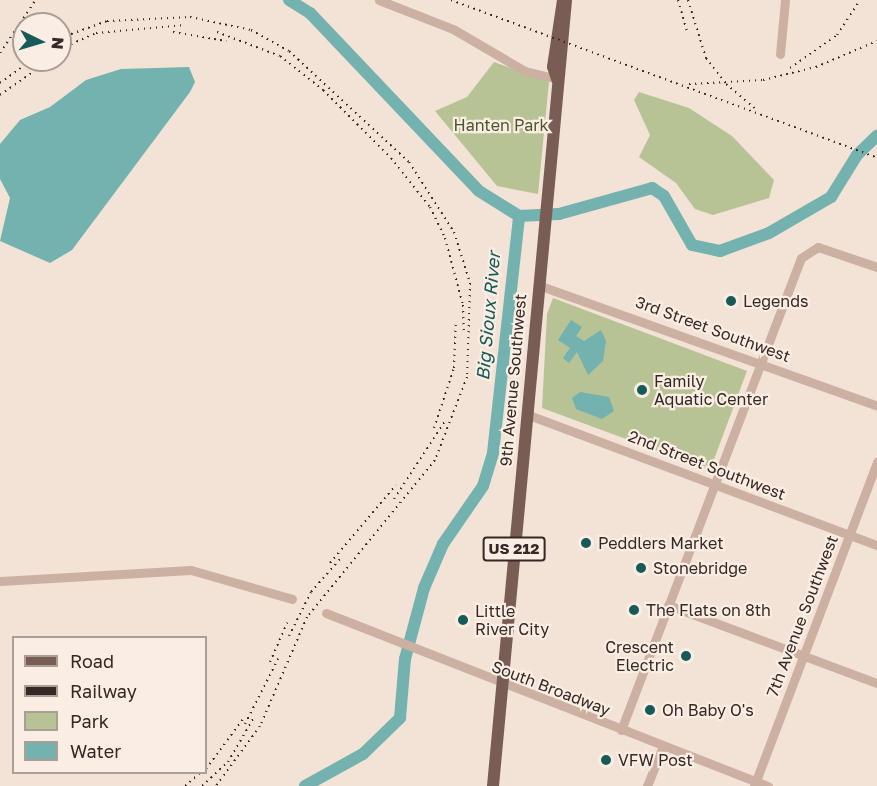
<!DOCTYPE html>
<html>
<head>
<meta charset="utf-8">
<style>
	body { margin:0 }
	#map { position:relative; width:877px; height:786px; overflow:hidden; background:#f3e3d6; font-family:"Golos Text",sans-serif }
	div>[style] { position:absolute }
	.green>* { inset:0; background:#b8c395 }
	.water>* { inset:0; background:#73b2af }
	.river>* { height:12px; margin:-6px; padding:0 6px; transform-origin:6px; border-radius:6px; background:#73b2af }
	.minor>* { height:9px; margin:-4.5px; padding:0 4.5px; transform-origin:4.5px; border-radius:4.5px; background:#ccb1a2 }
	.major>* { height:12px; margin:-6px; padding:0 6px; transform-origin:6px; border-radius:6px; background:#795d54 }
	.rail>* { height:2px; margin-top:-1px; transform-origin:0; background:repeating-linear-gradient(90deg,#352825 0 1.5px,transparent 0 6px) }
	.dots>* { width:16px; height:16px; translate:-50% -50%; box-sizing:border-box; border:3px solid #faede3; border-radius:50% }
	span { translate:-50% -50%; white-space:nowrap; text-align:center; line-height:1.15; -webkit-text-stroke:4.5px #faede3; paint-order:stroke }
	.shield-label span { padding:2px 4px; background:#faede3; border:2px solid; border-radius:4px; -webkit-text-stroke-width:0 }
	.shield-label { font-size:15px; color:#352825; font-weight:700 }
	.park-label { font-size:16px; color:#495627 }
	.poi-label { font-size:16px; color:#352825 }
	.left { translate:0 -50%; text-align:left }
	.right { translate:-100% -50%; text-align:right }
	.street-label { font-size:16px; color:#352825 }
	.water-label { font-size:18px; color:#175a58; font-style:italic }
	.legend { position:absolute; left:12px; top:636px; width:195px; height:138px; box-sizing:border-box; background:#faede3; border:2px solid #ab9e97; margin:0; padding:8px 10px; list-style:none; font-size:18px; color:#352825 }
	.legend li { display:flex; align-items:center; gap:12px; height:30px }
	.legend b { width:30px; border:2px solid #ab9e97 }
	.north { position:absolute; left:12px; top:12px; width:60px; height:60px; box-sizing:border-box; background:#faede3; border:2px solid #ab9e97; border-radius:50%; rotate:95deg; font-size:16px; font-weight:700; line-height:24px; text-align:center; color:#352825 }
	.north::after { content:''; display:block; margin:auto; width:21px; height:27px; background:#175a58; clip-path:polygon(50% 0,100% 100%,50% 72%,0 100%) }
</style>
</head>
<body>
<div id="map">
	<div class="green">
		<i style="clip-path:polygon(494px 62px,549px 82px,538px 194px,497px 186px,435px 111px,467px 97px)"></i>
		<i style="clip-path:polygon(639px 92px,689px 108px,732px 136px,774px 180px,769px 198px,713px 215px,695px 209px,676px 183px,639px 157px,650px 135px,634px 100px)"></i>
		<i style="clip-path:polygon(553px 298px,747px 371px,710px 470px,542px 408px,547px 314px)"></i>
	</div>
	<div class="water">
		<i style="clip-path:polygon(189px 67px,195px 82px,190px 92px,72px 250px,50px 263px,0 241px,10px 198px,0 179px,0 144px,20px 120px,50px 107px,86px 80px,121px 69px)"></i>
		<i style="clip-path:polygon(571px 320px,582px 327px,576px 336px,584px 341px,601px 330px,606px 341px,603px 361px,588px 375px,577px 352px,569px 363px,563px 358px,570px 348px,558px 340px)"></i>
		<i style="clip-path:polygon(580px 392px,609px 397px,614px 411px,602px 419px,576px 409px,572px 398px)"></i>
	</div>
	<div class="river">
		<i style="left:289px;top:0;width:25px;rotate:32deg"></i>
		<i style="left:310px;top:13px;width:245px;rotate:46.5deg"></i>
		<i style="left:479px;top:191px;width:47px;rotate:32deg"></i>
		<i style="left:519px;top:216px;width:40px;rotate:-2.9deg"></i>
		<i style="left:559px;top:214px;width:97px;rotate:-15.6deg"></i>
		<i style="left:652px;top:188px;width:14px;rotate:34deg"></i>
		<i style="left:664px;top:196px;width:56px;rotate:60.3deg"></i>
		<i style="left:692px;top:245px;width:29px;rotate:12deg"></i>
		<i style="left:720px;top:251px;width:52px;rotate:-20.2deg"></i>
		<i style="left:769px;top:233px;width:72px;rotate:-30.1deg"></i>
		<i style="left:831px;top:197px;width:49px;rotate:-58.2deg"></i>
		<i style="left:857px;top:155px;width:28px;rotate:-44deg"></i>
		<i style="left:305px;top:786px;width:66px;rotate:-28.9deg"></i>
		<i style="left:363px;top:754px;width:52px;rotate:-44.2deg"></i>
		<i style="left:400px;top:718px;width:59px;rotate:-85.2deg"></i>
		<i style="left:405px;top:659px;width:73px;rotate:-75deg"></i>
		<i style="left:424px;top:588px;width:48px;rotate:-66.6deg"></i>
		<i style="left:443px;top:544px;width:70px;rotate:-55.4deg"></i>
		<i style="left:483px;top:486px;width:34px;rotate:-73deg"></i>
		<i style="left:493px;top:453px;width:238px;rotate:-83.7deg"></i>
	</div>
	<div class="minor">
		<i style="left:379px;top:0;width:79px;rotate:21.4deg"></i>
		<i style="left:453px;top:29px;width:83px;rotate:30.3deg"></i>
		<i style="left:525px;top:71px;width:33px;rotate:14deg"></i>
		<i style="left:780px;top:54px;width:54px;rotate:-84.7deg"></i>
		<i style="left:538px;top:285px;width:360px;rotate:19.6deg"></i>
		<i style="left:526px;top:414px;width:375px;rotate:20.5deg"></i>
		<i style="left:0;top:581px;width:191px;rotate:-3.3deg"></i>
		<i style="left:191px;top:570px;width:105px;rotate:16deg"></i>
		<i style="left:668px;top:605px;width:223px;rotate:20.5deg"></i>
		<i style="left:326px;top:613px;width:475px;rotate:21.4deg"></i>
		<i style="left:621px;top:730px;width:505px;rotate:-69.13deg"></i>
		<i style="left:801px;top:258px;width:20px;rotate:-33deg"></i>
		<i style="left:818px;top:247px;width:62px;rotate:18.7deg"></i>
		<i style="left:647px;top:786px;width:43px;rotate:-68.2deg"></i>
		<i style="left:754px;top:786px;width:347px;rotate:-69.2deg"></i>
	</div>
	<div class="major">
		<i style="left:557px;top:79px;width:13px;rotate:-108deg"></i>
		<i style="left:553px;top:67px;width:68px;rotate:-81.5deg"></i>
		<i style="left:493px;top:786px;width:789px;rotate:-84.69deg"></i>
	</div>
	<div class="rail">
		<i style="left:451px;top:0;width:454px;rotate:20.3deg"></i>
		<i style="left:678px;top:0;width:32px;rotate:74deg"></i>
		<i style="left:688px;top:0;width:61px;rotate:72.8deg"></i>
		<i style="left:706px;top:58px;width:33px;rotate:52deg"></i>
		<i style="left:726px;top:84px;width:38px;rotate:40deg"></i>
		<i style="left:173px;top:32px;width:54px;rotate:9.6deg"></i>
		<i style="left:217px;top:32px;width:67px;rotate:20.9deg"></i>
		<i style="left:280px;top:56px;width:55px;rotate:38.3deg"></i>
		<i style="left:323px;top:90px;width:96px;rotate:45deg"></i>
		<i style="left:391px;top:158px;width:63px;rotate:51.5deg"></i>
		<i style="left:430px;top:207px;width:34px;rotate:64deg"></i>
		<i style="left:445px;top:238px;width:69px;rotate:75deg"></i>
		<i style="left:463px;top:305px;width:29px;rotate:88deg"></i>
		<i style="left:60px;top:38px;width:50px;rotate:-19.9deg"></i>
		<i style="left:107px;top:21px;width:83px;rotate:-2.8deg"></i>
		<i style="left:190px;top:17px;width:62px;rotate:12deg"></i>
		<i style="left:251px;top:30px;width:43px;rotate:28.9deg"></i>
		<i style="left:289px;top:51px;width:163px;rotate:42.8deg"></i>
		<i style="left:409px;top:162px;width:83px;rotate:57.3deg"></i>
		<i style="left:454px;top:232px;width:53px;rotate:72.6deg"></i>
		<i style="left:470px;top:283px;width:94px;rotate:91.8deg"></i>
		<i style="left:467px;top:377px;width:89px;rotate:111.1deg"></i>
		<i style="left:435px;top:460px;width:203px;rotate:129.2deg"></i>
		<i style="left:307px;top:617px;width:119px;rotate:113.3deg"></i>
		<i style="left:260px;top:726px;width:74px;rotate:126.3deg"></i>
		<i style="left:60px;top:49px;width:39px;rotate:-24deg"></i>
		<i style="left:96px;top:33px;width:89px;rotate:-5.1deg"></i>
		<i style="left:0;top:53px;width:63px;rotate:-56.1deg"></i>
		<i style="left:790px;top:68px;width:57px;rotate:-35.1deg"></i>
		<i style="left:837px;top:35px;width:42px;rotate:-56.7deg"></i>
		<i style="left:0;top:83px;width:39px;rotate:-36deg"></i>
		<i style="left:689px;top:84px;width:74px;rotate:-3.1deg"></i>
		<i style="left:763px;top:80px;width:55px;rotate:-13.8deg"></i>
		<i style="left:816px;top:67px;width:66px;rotate:-23.1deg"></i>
		<i style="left:0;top:95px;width:61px;rotate:-35deg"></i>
		<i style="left:434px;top:428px;width:63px;rotate:-71.6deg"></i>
		<i style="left:454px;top:368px;width:48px;rotate:-87.6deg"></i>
		<i style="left:394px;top:499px;width:93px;rotate:-56.8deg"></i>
		<i style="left:330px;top:563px;width:102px;rotate:-49.8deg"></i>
		<i style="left:289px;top:636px;width:49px;rotate:-63.4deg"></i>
		<i style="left:311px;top:592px;width:44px;rotate:-48.7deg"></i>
		<i style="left:270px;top:662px;width:43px;rotate:-66.4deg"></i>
		<i style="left:245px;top:724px;width:77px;rotate:-63.1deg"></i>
		<i style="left:206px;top:769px;width:62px;rotate:-53.5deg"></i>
		<i style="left:185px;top:786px;width:21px;rotate:-41deg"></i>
		<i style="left:202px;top:786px;width:35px;rotate:-43deg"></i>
		<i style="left:228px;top:762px;width:50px;rotate:-59.8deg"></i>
	</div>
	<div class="dots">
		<i style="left:731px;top:301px;background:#175a58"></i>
		<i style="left:642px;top:390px;background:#175a58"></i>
		<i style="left:586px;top:543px;background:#175a58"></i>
		<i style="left:641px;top:568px;background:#175a58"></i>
		<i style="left:634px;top:610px;background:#175a58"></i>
		<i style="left:463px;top:620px;background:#175a58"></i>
		<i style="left:686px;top:656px;background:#175a58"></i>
		<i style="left:650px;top:710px;background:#175a58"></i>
		<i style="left:606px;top:760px;background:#175a58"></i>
	</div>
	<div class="shield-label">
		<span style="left:514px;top:549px">US 212</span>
	</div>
	<div class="park-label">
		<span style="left:501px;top:125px">Hanten Park</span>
	</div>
	<div class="poi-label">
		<span class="left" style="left:743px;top:301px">Legends</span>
		<span class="left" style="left:654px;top:390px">Family<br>Aquatic Center</span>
		<span class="left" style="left:598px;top:543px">Peddlers Market</span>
		<span class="left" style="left:653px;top:568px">Stonebridge</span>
		<span class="left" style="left:646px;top:610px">The Flats on 8th</span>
		<span class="left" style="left:475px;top:620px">Little<br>River City</span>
		<span class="right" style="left:674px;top:656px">Crescent<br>Electric</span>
		<span class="left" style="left:662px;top:710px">Oh Baby O's</span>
		<span class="left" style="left:618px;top:760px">VFW Post</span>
	</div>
	<div class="street-label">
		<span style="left:713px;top:329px;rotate:20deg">3rd Street Southwest</span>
		<span style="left:513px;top:380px;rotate:-85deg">9th Avenue Southwest</span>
		<span style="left:707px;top:465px;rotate:21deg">2nd Street Southwest</span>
		<span style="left:802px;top:616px;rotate:-69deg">7th Avenue Southwest</span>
		<span style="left:551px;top:688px;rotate:21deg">South Broadway</span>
	</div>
	<div class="water-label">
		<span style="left:488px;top:316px;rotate:-85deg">Big Sioux River</span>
	</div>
	<ul class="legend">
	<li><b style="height:8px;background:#795d54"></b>Road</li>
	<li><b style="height:8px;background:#352825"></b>Railway</li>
	<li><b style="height:16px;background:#b8c395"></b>Park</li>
	<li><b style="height:16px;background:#73b2af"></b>Water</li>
	</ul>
	<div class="north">N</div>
</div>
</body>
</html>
